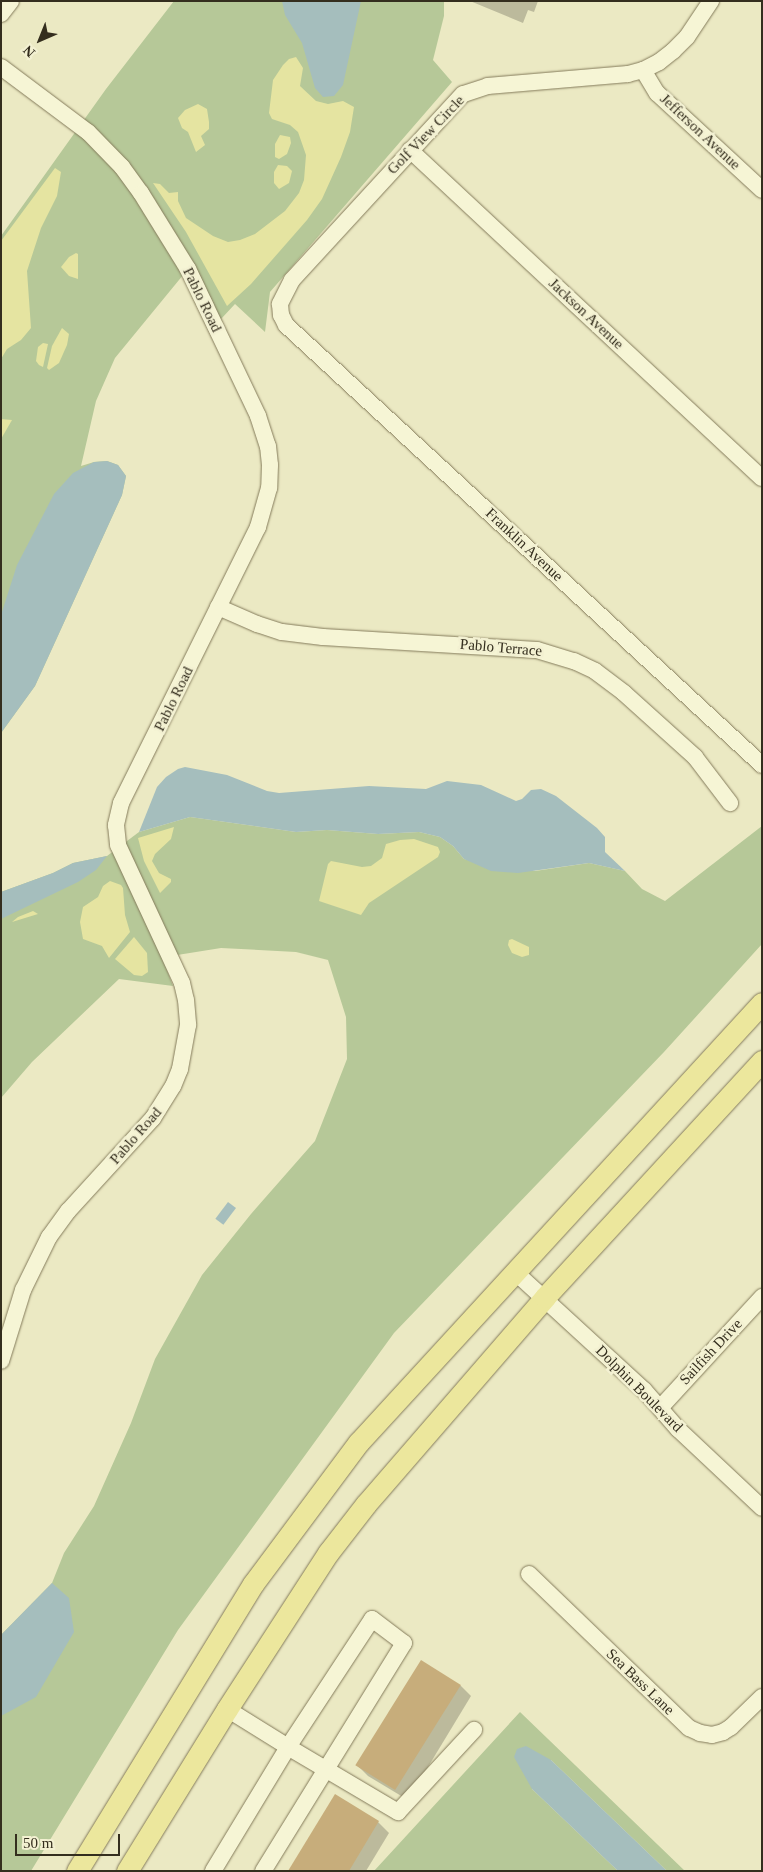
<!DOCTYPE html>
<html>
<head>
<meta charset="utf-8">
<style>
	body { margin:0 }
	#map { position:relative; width:763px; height:1872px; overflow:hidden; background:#ebe9c3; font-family:Georgia,serif }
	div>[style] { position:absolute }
	.green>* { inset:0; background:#b6c898 }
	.sand>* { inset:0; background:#e5e4a1 }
	.water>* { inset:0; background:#a5bebd; transform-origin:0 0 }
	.shadow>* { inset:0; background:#0003 }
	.building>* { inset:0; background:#c7ad7b; transform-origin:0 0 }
	.roads { filter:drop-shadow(0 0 1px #847b5b) drop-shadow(0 0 1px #847b5b) }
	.minor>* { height:16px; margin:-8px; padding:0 8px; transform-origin:8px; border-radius:8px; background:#f6f5d5 }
	.major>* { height:21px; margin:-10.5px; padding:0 10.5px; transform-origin:10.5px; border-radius:10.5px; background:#ece79d }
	span { translate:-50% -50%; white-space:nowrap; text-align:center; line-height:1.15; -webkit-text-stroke:5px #f3f1d2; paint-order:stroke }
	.street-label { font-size:15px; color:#342e1e }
	.frame { position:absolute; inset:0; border:2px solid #342e1e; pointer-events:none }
	.north { position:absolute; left:15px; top:15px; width:50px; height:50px; -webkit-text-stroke:4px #f3f1d2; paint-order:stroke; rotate:224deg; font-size:14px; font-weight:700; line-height:20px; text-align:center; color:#342e1e }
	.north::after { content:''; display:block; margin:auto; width:18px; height:22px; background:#342e1e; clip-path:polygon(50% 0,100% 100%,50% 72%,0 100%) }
	.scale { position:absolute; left:15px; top:1834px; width:105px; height:22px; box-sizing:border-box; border:2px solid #342e1e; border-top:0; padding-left:6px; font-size:15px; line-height:18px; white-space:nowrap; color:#342e1e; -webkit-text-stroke:4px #f3f1d2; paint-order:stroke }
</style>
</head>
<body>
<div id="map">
	<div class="green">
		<i style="clip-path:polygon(174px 1px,444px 1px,444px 16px,433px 60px,452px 82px,270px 292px,265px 332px,235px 304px,221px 319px,188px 269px,115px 358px,96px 401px,81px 466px,94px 462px,107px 461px,118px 465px,126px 476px,122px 495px,35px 686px,1px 733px,1px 236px,106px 89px)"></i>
		<i style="clip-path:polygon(190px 817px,296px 832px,327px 830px,378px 834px,419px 832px,440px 837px,453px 846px,464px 859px,535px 871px,589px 863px,625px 871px,642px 889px,665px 901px,762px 826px,762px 944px,664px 1052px,394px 1333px,178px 1630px,31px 1871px,1px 1871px,1px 1635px,52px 1583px,64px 1553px,94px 1506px,131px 1423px,155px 1359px,202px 1275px,251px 1214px,315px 1141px,347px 1059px,346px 1017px,328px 960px,296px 952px,221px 948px,171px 956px,164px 962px,173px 986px,119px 979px,32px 1062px,1px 1098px,1px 892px,53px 873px,73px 863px,107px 856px,139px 832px)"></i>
		<i style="clip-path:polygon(520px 1712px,685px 1871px,667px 1871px,551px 1760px,532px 1789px,618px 1871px,374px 1871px)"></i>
	</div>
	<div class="sand">
		<i style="clip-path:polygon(296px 57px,303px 68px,300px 86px,316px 101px,328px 104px,343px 101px,354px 107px,350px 132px,341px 157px,322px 199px,307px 220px,251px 284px,227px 306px,186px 232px,153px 183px,160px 184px,169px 193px,178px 192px,178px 201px,186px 218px,213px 236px,228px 242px,240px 240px,255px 234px,285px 211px,299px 193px,304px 180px,306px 155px,298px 132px,290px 125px,272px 119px,269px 113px,273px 80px,283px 65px,289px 59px)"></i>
		<i style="clip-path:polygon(198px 104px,207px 109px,209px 122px,209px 129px,201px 136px,205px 145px,196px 152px,188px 132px,182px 128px,178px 118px,185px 110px)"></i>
		<i style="clip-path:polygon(280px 135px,290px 137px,291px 143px,287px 154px,279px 159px,275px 157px,275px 144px)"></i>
		<i style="clip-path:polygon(278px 165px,287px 166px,292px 171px,289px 183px,279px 189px,274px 183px,274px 172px)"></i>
		<i style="clip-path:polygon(55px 168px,61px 172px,57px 196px,41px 228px,27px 271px,31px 328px,21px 340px,7px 349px,1px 359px,1px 241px)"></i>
		<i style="clip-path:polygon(76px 253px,78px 254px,78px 279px,69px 276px,61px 267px,69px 257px)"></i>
		<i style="clip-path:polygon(62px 328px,69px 334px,67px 345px,59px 363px,49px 370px,47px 368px,52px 346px)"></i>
		<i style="clip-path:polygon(43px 343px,48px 344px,43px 367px,39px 365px,36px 361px,38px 347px)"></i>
		<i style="clip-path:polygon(1px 419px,12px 420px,1px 439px)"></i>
		<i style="clip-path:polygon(174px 827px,171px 839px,155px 854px,152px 861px,159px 873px,171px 879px,171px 882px,160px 893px,144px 861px,138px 838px)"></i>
		<i style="clip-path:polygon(414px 839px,438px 847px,440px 852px,438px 857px,369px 903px,361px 915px,319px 901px,328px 864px,331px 861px,362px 867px,371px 866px,382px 858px,386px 844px,400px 840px)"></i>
		<i style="clip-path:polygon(110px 881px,121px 885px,123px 888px,125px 915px,130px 932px,109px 958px,102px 946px,83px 939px,80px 922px,83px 907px,98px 897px,103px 886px)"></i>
		<i style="clip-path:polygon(33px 911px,38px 914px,12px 922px,18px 917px)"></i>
		<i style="clip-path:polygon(134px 937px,147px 953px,148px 972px,142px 976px,134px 975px,115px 959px)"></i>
		<i style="clip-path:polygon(512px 939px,529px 947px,529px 955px,522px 957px,512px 953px,508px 945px,509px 940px)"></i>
	</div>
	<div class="water">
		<i style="clip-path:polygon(282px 1px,361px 1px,343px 85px,334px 96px,323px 97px,315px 88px,302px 43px,285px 15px)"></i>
		<i style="clip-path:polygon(107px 461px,118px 465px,126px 476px,122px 495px,35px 686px,1px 733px,1px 615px,17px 565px,54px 494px,73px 473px,94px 462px)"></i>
		<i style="clip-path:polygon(185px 767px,227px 775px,267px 791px,279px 793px,369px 786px,426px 789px,447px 781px,481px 785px,516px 801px,522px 799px,531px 790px,541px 789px,556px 796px,597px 828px,605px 837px,605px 852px,625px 871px,589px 863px,518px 873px,491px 871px,464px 859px,453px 846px,440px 837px,419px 832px,378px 834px,327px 830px,296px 832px,190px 817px,139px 832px,157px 787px,166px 777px,178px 769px)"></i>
		<i style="clip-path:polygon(107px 856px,96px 870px,78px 882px,1px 919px,1px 892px,53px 873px,73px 863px)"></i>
		<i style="left:228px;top:1202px;width:10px;height:21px;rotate:37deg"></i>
		<i style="clip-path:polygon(52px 1583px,69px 1598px,74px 1632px,36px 1697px,1px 1716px,1px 1635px)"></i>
		<i style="clip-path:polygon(526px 1746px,551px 1760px,667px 1871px,618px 1871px,532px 1789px,514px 1757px,517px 1749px)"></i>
	</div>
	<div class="shadow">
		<i style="clip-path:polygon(470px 1px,538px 1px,534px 12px,528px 10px,523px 23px)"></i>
		<i style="clip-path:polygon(421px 1662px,461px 1686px,471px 1696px,408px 1800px,368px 1776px,358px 1766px)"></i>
		<i style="clip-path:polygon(335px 1796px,378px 1822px,389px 1833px,366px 1871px,289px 1871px)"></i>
	</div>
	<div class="building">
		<i style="left:421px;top:1660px;width:47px;height:124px;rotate:32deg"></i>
		<i style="clip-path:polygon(335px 1794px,379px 1821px,349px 1871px,288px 1871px)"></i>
	</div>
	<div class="roads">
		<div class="minor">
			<i style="left:711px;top:1px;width:43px;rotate:123.7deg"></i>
			<i style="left:687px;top:37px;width:20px;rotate:135deg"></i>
			<i style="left:673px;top:51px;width:18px;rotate:142deg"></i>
			<i style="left:659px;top:62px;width:18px;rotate:153deg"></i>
			<i style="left:643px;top:70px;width:16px;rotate:165deg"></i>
			<i style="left:628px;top:74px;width:141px;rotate:175.1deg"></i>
			<i style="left:488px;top:86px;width:26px;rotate:162deg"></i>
			<i style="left:463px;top:94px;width:253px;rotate:132.6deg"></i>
			<i style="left:292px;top:280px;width:27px;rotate:117deg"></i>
			<i style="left:280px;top:304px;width:11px;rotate:85deg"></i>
			<i style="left:281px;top:315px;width:11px;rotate:63deg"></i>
			<i style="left:286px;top:325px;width:648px;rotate:42.75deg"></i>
			<i style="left:1px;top:14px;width:16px;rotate:-52deg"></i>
			<i style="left:1px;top:67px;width:109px;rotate:36.8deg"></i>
			<i style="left:88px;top:132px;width:49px;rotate:45.8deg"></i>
			<i style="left:122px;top:167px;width:32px;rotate:54deg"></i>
			<i style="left:141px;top:193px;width:89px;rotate:58.3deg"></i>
			<i style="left:188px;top:269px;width:163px;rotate:64.5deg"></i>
			<i style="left:258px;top:416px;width:32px;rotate:72deg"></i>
			<i style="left:268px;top:446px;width:19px;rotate:84deg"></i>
			<i style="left:270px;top:465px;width:23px;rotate:92deg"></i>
			<i style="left:269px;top:488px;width:41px;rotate:105.8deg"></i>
			<i style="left:258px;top:527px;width:308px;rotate:116.4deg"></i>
			<i style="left:121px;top:803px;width:23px;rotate:103deg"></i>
			<i style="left:116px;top:825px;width:20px;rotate:84deg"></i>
			<i style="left:118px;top:845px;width:152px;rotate:65.1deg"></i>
			<i style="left:182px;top:983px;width:17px;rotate:77deg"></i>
			<i style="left:186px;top:1000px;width:25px;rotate:85deg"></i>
			<i style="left:188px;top:1025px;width:45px;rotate:100.3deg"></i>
			<i style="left:180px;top:1069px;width:18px;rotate:112deg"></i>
			<i style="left:173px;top:1086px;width:38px;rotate:122deg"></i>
			<i style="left:153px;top:1118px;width:126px;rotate:132.4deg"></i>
			<i style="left:68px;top:1211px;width:32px;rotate:126deg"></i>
			<i style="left:49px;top:1237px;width:59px;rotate:116.1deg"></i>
			<i style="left:23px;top:1290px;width:74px;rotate:107.2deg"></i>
			<i style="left:643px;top:70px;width:27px;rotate:59deg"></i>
			<i style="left:657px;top:93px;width:143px;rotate:42.7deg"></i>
			<i style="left:410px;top:150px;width:481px;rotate:43deg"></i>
			<i style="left:218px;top:607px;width:43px;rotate:23.6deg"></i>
			<i style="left:257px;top:624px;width:26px;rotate:18deg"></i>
			<i style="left:282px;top:632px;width:41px;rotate:7deg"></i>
			<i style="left:323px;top:637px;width:214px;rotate:3.5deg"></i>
			<i style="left:537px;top:650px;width:39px;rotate:17deg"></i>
			<i style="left:574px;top:661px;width:23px;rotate:25deg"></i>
			<i style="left:595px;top:671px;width:36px;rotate:37deg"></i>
			<i style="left:624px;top:693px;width:96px;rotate:42deg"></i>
			<i style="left:695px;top:757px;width:58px;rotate:52.7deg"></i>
			<i style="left:515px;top:1272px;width:175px;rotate:42.5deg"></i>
			<i style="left:644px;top:1390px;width:52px;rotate:48.9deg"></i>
			<i style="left:678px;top:1429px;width:115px;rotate:43.2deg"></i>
			<i style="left:660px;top:1408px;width:151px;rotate:-47.4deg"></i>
			<i style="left:529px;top:1574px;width:222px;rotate:43.9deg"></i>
			<i style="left:689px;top:1728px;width:12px;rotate:24deg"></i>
			<i style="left:700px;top:1733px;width:12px;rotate:9deg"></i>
			<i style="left:712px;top:1735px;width:11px;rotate:-15deg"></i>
			<i style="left:723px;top:1732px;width:9px;rotate:-32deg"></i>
			<i style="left:731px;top:1727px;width:43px;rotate:-44.1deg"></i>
			<i style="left:227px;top:1709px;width:72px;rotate:31.9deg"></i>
			<i style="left:288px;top:1747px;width:153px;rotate:-56.7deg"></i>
			<i style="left:372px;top:1619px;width:40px;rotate:37deg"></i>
			<i style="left:404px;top:1643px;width:268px;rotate:121.7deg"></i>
			<i style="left:213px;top:1871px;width:145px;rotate:-58.8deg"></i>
			<i style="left:288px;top:1747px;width:128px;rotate:30.6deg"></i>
			<i style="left:398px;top:1812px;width:112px;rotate:-47.2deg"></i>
		</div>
		<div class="major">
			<i style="left:77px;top:1871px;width:337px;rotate:-58.5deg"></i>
			<i style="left:253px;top:1584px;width:177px;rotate:-53.3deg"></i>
			<i style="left:359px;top:1442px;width:596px;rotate:-47.45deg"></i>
			<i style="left:127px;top:1871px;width:190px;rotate:-58.3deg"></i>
			<i style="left:227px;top:1709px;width:186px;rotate:-57.1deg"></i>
			<i style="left:328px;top:1553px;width:62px;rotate:-52.2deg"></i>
			<i style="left:366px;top:1504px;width:274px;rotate:-49.1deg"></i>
			<i style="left:545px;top:1297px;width:321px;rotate:-47.4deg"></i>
		</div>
	</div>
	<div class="street-label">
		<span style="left:700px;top:132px;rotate:43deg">Jefferson Avenue</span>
		<span style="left:426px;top:135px;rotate:-46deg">Golf View Circle</span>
		<span style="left:202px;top:300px;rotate:64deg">Pablo Road</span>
		<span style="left:586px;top:314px;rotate:43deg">Jackson Avenue</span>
		<span style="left:524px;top:545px;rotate:43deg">Franklin Avenue</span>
		<span style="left:501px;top:648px;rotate:5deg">Pablo Terrace</span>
		<span style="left:174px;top:699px;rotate:-64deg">Pablo Road</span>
		<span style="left:136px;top:1136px;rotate:-49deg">Pablo Road</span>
		<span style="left:711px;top:1352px;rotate:-47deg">Sailfish Drive</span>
		<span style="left:639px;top:1389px;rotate:45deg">Dolphin Boulevard</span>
		<span style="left:640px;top:1682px;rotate:44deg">Sea Bass Lane</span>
	</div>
	<div class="frame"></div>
	<div class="north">N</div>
	<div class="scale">50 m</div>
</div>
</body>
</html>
